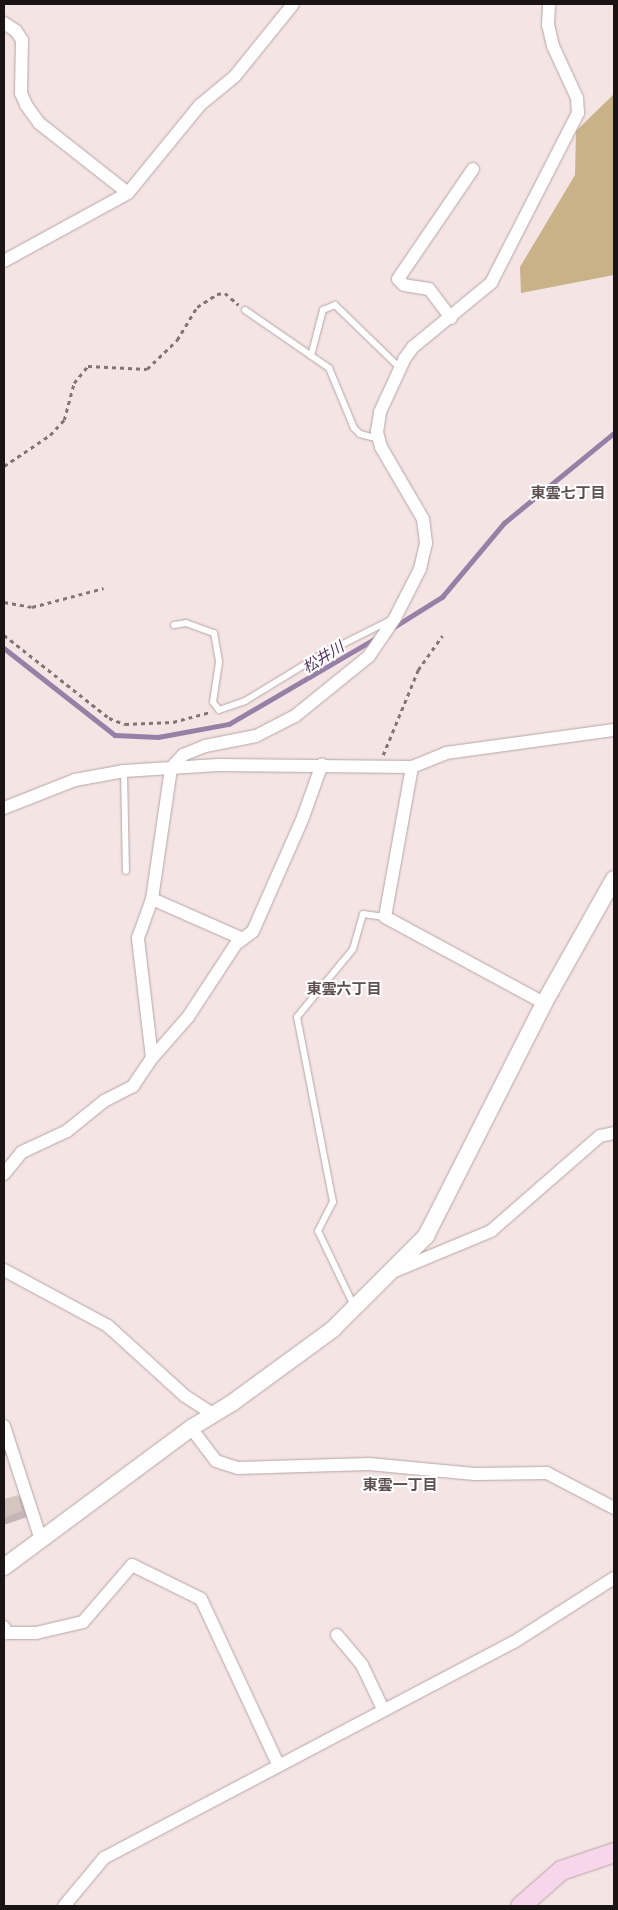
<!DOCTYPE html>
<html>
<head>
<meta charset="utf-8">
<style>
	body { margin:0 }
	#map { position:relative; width:618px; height:1910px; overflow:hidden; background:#f5e4e4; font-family:Barlow,"Noto Sans JP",sans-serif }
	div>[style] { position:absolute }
	.forest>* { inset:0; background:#cab288 }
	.shadow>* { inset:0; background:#0003 }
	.stream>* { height:4.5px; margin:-2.25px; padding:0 2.25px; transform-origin:2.25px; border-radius:2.25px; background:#9780a6 }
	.building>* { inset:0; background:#d4c6bf }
	.path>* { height:2.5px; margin-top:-1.25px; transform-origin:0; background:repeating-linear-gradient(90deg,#817676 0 4px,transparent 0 8px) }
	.roads { filter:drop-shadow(0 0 1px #b6a5a6) drop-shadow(0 0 1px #b6a5a6) }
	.service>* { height:6px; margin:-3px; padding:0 3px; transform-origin:3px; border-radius:3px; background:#fff }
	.minor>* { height:12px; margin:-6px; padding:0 6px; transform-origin:6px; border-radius:6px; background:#fff }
	.tertiary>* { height:16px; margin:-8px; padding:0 8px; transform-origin:8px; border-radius:8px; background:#fff }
	.secondary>* { height:19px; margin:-9.5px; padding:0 9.5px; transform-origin:9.5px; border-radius:9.5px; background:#f7d5ea }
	span { translate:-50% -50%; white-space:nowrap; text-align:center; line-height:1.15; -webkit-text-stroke:4px #fff; paint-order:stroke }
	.neighbourhood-label { font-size:15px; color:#5e5050; font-weight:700 }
	.water-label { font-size:15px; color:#523164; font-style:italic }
	.frame { position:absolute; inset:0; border:5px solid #1a1414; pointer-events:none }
</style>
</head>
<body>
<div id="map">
	<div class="forest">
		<i style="clip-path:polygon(614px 94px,614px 275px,521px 293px,520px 267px,575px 175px,576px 131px)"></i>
	</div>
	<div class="shadow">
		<i style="clip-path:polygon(4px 1437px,9px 1454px,4px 1456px)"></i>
		<i style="clip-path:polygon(18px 1496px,26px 1501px,30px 1516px,4px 1525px,4px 1500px)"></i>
	</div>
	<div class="stream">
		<i style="left:394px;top:627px;width:57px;rotate:-32deg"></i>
		<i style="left:442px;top:597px;width:97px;rotate:-50deg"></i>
		<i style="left:504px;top:523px;width:142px;rotate:-39.3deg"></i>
		<i style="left:4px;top:648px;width:141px;rotate:38.1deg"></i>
		<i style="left:115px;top:735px;width:43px;rotate:2.7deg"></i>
		<i style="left:158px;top:737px;width:72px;rotate:-10.4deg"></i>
		<i style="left:229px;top:724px;width:170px;rotate:-30.3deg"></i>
	</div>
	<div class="building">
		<i style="clip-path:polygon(18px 1495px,22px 1511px,4px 1518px,4px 1499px)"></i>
	</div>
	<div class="path">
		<i style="left:4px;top:466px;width:55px;rotate:-34deg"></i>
		<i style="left:50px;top:435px;width:21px;rotate:-47deg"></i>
		<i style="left:64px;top:420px;width:38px;rotate:-75deg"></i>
		<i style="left:74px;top:383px;width:22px;rotate:-51deg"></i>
		<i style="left:88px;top:366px;width:59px;rotate:2.9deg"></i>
		<i style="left:147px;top:369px;width:42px;rotate:-44deg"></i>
		<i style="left:177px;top:340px;width:39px;rotate:-59deg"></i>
		<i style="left:197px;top:307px;width:24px;rotate:-33deg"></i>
		<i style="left:217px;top:294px;width:8px;rotate:-7deg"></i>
		<i style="left:225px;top:293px;width:18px;rotate:41deg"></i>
		<i style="left:4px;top:602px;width:28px;rotate:10deg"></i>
		<i style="left:32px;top:607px;width:74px;rotate:-14.8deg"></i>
		<i style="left:4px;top:635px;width:134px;rotate:38.3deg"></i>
		<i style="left:109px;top:718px;width:17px;rotate:21deg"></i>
		<i style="left:125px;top:724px;width:48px;rotate:-2.4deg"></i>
		<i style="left:173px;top:722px;width:38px;rotate:-15deg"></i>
		<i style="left:383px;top:755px;width:92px;rotate:-67.6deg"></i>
		<i style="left:418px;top:670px;width:42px;rotate:-54.8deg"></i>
	</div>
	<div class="roads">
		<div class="service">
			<i style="left:245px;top:310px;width:102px;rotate:34.6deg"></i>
			<i style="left:329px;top:368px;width:65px;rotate:67.4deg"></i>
			<i style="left:354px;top:428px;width:8px;rotate:45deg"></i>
			<i style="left:360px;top:434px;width:20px;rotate:15deg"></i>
			<i style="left:311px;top:356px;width:48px;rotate:-75.4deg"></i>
			<i style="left:323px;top:310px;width:13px;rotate:-23deg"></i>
			<i style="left:335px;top:305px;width:91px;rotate:44.1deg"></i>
			<i style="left:174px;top:625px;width:12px;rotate:-9deg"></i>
			<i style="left:186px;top:623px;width:30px;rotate:20deg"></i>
			<i style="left:214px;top:633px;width:29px;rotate:80deg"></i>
			<i style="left:219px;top:662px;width:40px;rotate:98.5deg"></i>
			<i style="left:213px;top:702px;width:10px;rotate:53deg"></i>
			<i style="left:219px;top:710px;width:28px;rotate:-19deg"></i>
			<i style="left:245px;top:701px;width:84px;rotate:-31.4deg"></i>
			<i style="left:317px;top:657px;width:80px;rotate:-26.6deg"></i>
			<i style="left:124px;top:771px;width:100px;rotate:88.9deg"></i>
			<i style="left:354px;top:1306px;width:83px;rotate:-115.6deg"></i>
			<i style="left:318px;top:1231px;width:33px;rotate:-63deg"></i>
			<i style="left:333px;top:1202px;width:188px;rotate:-101deg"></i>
			<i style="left:297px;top:1017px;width:88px;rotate:-50.5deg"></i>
			<i style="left:353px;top:949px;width:36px;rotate:-74deg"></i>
			<i style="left:363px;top:914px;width:22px;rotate:8deg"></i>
		</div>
		<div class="minor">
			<i style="left:4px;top:23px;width:14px;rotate:34deg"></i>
			<i style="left:16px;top:31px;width:11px;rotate:56deg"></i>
			<i style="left:22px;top:40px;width:53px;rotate:91.1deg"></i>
			<i style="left:21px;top:93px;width:13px;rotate:67deg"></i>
			<i style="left:26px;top:105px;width:22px;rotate:54deg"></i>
			<i style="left:39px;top:123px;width:113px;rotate:38.2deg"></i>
			<i style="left:4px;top:261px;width:141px;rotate:-28.7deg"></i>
			<i style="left:128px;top:193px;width:114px;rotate:-50.7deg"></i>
			<i style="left:200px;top:105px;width:45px;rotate:-39.6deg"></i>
			<i style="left:235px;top:76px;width:92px;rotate:-51.1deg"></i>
			<i style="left:451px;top:318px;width:36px;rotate:-127deg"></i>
			<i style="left:429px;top:289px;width:25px;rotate:-171deg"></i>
			<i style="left:404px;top:285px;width:8px;rotate:-135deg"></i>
			<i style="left:398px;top:279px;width:133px;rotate:-55.7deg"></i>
			<i style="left:412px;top:767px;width:152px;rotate:100.2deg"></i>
			<i style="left:385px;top:917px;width:181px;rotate:28.4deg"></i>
			<i style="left:4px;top:808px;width:76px;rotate:-21.5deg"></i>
			<i style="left:75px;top:780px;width:50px;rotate:-10.4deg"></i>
			<i style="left:124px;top:771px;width:94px;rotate:-3.7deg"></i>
			<i style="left:218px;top:765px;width:194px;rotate:0.6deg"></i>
			<i style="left:412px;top:767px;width:37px;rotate:-22deg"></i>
			<i style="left:446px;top:753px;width:170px;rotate:-7.8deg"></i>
			<i style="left:152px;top:899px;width:99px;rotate:23.7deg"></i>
			<i style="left:152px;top:1058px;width:121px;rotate:-96.7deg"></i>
			<i style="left:138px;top:938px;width:41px;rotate:-70.3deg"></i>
			<i style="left:152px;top:899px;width:132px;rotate:-81.7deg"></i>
			<i style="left:171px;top:768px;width:18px;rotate:-47deg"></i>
			<i style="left:183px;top:755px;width:24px;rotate:-22deg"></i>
			<i style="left:205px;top:746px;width:52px;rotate:-11.1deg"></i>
			<i style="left:256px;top:736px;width:44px;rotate:-27.1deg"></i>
			<i style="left:295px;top:716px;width:95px;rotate:-39deg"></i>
			<i style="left:369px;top:656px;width:46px;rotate:-55.6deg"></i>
			<i style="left:395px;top:618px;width:55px;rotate:-63deg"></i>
			<i style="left:420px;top:569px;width:27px;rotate:-77deg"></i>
			<i style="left:426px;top:543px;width:24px;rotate:-97deg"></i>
			<i style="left:423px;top:519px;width:83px;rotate:-120.3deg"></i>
			<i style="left:381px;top:447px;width:16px;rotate:-105deg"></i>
			<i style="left:377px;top:432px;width:20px;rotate:-81deg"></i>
			<i style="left:380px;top:412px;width:60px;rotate:-65.2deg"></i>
			<i style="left:405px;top:358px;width:14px;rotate:-54deg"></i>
			<i style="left:413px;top:347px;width:101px;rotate:-39.4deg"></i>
			<i style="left:491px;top:283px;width:191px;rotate:-62.9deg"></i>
			<i style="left:578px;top:113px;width:15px;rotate:-94deg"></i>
			<i style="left:577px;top:98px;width:57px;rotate:-114.8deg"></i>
			<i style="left:553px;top:46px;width:22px;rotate:-103deg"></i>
			<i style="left:548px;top:25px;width:21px;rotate:-87deg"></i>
			<i style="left:4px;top:1174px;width:28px;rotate:-51deg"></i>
			<i style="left:22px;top:1152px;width:50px;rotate:-25deg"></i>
			<i style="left:67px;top:1131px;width:48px;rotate:-39deg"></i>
			<i style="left:104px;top:1101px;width:33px;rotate:-27deg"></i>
			<i style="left:133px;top:1086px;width:34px;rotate:-56deg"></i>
			<i style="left:152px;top:1058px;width:55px;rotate:-48.7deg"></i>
			<i style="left:188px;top:1017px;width:87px;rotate:-56.7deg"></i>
			<i style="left:236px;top:944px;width:21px;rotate:-37deg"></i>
			<i style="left:253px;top:931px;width:121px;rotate:-66.2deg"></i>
			<i style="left:302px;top:820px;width:59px;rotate:-70.3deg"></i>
			<i style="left:4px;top:1270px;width:118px;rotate:28.3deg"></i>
			<i style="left:108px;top:1326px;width:104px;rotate:42.3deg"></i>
			<i style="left:185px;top:1396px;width:35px;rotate:33deg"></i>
			<i style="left:395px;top:1271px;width:104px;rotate:-22.6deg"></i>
			<i style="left:491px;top:1231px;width:145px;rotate:-41.1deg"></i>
			<i style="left:600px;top:1136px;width:14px;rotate:-12deg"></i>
			<i style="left:4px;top:1426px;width:120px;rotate:72deg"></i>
			<i style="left:191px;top:1428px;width:41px;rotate:52.9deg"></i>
			<i style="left:216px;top:1461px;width:23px;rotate:18deg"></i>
			<i style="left:238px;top:1468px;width:131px;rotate:-1.7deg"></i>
			<i style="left:369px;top:1464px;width:106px;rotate:5.4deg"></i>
			<i style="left:475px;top:1474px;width:72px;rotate:-0.8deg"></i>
			<i style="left:547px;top:1473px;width:76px;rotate:27.6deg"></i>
			<i style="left:4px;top:1627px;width:7px;rotate:63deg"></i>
			<i style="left:7px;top:1633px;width:29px"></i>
			<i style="left:36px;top:1633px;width:48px;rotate:-13.2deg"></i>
			<i style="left:83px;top:1622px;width:75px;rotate:-49.3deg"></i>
			<i style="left:132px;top:1565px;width:77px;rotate:26.2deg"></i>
			<i style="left:201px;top:1599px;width:182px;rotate:65deg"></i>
			<i style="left:337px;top:1635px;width:39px;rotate:50deg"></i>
			<i style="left:362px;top:1665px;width:49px;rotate:64.5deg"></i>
			<i style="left:64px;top:1906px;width:62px;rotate:-50.2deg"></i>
			<i style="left:104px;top:1858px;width:463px;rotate:-27.8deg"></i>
			<i style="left:514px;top:1642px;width:119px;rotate:-32.6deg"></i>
		</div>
		<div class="tertiary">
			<i style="left:4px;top:1567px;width:233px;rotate:-36.6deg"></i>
			<i style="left:191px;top:1428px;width:48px;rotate:-31.4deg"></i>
			<i style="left:232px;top:1403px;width:125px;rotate:-36.2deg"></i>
			<i style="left:333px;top:1329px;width:132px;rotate:-45deg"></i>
			<i style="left:426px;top:1236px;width:261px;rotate:-63.1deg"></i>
			<i style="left:544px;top:1003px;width:142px;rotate:-60.6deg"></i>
		</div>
		<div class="secondary">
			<i style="left:520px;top:1906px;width:55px;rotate:-41.3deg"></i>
			<i style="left:561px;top:1870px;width:56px;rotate:-18.8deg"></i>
		</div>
	</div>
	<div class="neighbourhood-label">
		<span style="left:568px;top:493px">東雲七丁目</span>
		<span style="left:344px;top:989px">東雲六丁目</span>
		<span style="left:400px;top:1485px">東雲一丁目</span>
	</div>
	<div class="water-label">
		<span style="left:323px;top:657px;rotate:-32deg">松井川</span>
	</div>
	<div class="frame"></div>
</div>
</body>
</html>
